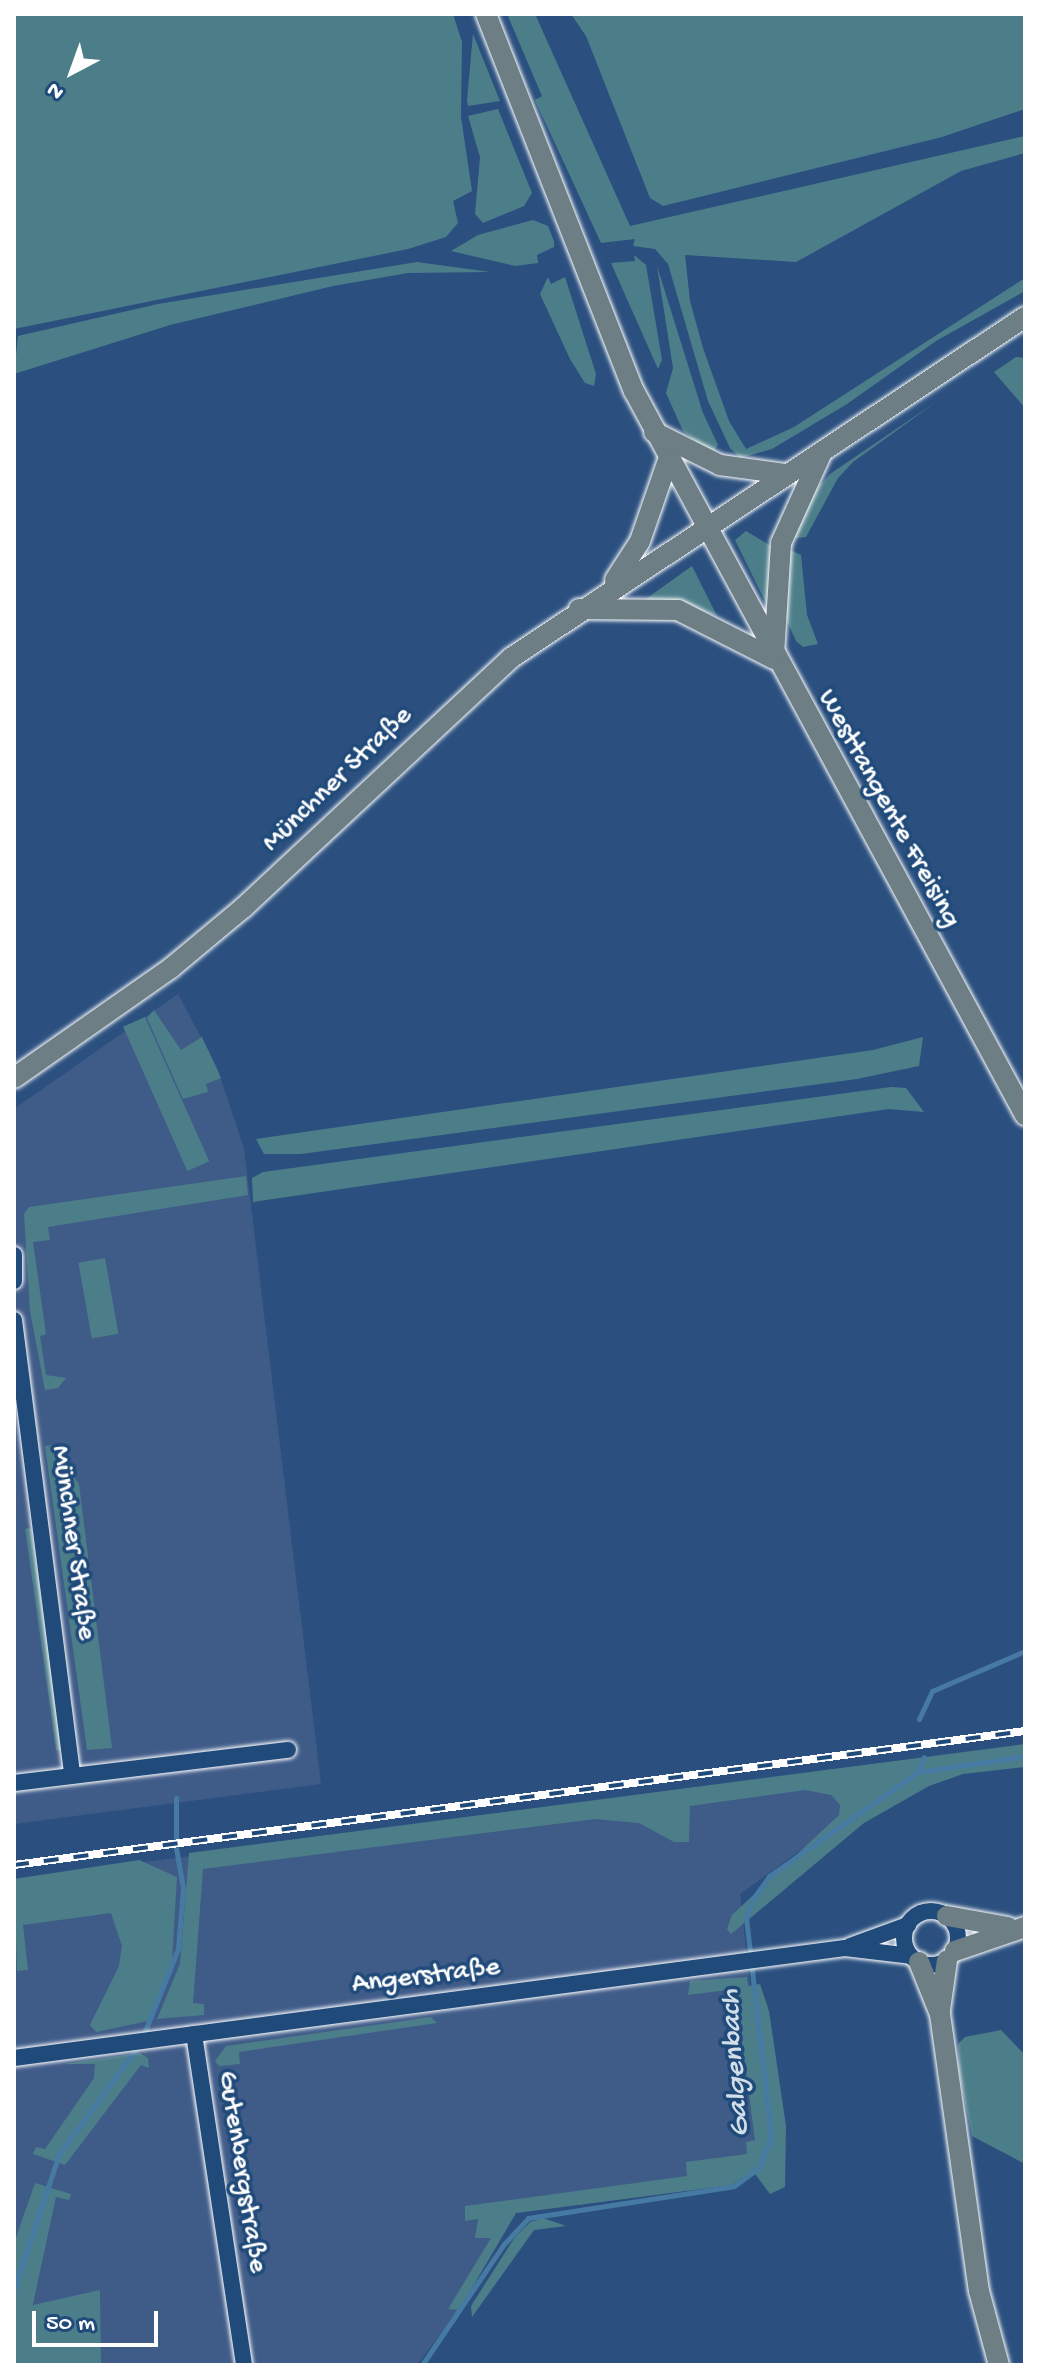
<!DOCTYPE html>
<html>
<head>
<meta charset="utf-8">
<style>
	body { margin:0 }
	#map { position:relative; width:1039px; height:2379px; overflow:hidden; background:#2b507f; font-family:"Gochi Hand",sans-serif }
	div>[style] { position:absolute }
	.built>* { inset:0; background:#3f5b88 }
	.green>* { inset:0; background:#4c7e8a; transform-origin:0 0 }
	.stream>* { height:5px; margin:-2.5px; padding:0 2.5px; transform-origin:2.5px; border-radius:2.5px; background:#467aa3 }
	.roads { filter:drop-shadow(0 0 2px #fff) drop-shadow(0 0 2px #fff) }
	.minor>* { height:16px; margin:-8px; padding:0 8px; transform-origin:8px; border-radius:8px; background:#1f4a7a }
	.minor>.ring { margin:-8px; padding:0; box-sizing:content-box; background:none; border:16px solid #1f4a7a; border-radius:50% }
	.major>* { height:20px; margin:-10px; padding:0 10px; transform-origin:10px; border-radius:10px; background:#6d7e84 }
	.rail>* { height:8px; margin-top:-4px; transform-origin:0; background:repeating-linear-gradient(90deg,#1f4a7a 0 15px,#fff 0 30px); box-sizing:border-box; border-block:2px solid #fff }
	span { translate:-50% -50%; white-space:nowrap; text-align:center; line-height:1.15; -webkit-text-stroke:7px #1f4a7a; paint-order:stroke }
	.street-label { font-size:28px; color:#fff }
	.water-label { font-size:30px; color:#d1dee8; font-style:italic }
	.frame { position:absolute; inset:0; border:16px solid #fff; pointer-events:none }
	.north { position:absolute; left:32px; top:32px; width:80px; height:80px; -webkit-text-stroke:6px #1f4a7a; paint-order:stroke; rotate:221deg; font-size:22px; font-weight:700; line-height:32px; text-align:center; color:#fff }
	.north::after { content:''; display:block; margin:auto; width:28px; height:36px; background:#fff; clip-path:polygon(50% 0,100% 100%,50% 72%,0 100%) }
	.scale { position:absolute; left:32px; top:2311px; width:126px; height:36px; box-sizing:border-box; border:4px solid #fff; border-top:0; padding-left:10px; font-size:24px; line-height:28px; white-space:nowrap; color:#fff; -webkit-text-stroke:6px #1f4a7a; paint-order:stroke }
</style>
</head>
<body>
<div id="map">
	<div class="built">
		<i style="clip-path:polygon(178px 994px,217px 1067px,244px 1148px,321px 1784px,14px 1824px,14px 1109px)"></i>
		<i style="clip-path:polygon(898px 1764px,899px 1779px,740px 1894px,767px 2140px,732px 2185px,516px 2213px,459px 2310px,417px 2365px,101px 2365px,99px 2327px,33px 2306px,56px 2196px,35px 2184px,14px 2243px,14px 1879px)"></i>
	</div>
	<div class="green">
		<i style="clip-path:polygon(14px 14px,453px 14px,462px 42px,461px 117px,472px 191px,453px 201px,458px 223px,446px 237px,408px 249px,14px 329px)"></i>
		<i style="clip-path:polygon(507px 14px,535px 14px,630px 226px,1025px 136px,1025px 153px,961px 171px,796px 262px,685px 255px,690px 301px,703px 348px,729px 421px,746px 449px,794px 427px,1025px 278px,1025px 291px,936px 341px,847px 404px,772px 449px,740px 458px,730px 448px,708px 401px,668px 264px,655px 249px,633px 246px,635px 239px,601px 243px,535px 100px,542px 96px)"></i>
		<i style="clip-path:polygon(571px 14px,1025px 14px,1025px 109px,942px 137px,663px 206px,650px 198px,586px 36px)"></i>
		<i style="clip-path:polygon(473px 34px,500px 101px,468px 106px,467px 100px)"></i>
		<i style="clip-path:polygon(498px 109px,532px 193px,524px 206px,483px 223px,475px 214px,480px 157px,468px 116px)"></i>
		<i style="clip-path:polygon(533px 220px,548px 226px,554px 241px,554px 247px,537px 255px,538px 263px,515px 266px,451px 251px,478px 235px)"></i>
		<i style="clip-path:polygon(634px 255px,646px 265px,662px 360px,658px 369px,611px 263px,635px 261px)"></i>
		<i style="clip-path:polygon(417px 262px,490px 272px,408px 273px,333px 286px,170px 325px,14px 374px,18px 336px,158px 304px)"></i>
		<i style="clip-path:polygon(657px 266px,703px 413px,718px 445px,712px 454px,683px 431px,666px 393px,673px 368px)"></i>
		<i style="clip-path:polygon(548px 277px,551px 284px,565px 277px,596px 374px,594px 386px,585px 383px,570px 359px,540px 294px)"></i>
		<i style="clip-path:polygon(1016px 357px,1025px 358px,1025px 408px,994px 372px)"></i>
		<i style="clip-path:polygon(936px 402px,853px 462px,838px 478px,806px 537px,790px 539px,809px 497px,830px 474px)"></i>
		<i style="clip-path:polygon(746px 531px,771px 546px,769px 609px,735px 540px)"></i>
		<i style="clip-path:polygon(790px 550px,801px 555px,807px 615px,818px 644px,803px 647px,796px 641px,787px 621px,783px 598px)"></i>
		<i style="clip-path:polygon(692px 566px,717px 616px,683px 603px,643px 601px)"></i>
		<i style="clip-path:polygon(154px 1010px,181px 1050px,202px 1037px,221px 1078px,206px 1084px,208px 1092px,183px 1099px,147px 1018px)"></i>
		<i style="left:145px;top:1017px;width:158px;height:24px;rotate:66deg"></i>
		<i style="clip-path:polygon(923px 1037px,919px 1066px,857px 1079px,301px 1154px,264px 1154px,256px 1139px,873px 1050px)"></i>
		<i style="clip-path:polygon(891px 1087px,906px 1088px,924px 1112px,889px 1109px,253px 1202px,252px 1178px,263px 1172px)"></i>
		<i style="clip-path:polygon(246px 1176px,248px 1195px,48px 1227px,50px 1240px,33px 1242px,46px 1334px,40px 1336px,46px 1375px,66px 1378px,58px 1388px,45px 1390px,30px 1311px,24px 1214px,29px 1207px)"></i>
		<i style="left:105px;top:1258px;width:77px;height:27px;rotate:80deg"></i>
		<i style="clip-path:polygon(57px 1444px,63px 1477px,74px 1477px,79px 1484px,112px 1748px,87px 1750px,45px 1446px)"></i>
		<i style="left:31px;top:1528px;width:224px;height:6px;rotate:82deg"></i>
		<i style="clip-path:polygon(1025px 1744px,1025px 1767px,963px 1774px,929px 1786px,864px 1823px,731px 1934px,727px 1929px,732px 1915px,839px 1815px,840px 1805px,831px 1795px,805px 1790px,690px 1806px,689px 1842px,674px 1842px,639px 1823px,595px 1819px,203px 1869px,193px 2003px,204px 2004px,204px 2015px,157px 2019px,180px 1964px,189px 1853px)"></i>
		<i style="clip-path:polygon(139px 1860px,177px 1877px,172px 1961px,148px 2021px,96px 2032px,90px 2025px,119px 1966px,122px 1946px,111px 1913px,23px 1925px,28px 1970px,17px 1971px,14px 1879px)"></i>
		<i style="clip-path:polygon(747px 1977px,748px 1986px,760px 1984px,769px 2011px,786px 2126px,785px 2187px,770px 2194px,753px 2171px,732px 2185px,516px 2213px,459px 2310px,448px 2309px,491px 2238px,475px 2238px,478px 2219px,465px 2221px,465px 2206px,687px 2176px,686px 2162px,747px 2154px,746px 2142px,755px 2140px,735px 1989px,688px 1995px,690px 1981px)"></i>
		<i style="clip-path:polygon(431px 2017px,437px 2023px,239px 2052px,240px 2064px,219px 2066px,215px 2061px,226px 2046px)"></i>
		<i style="clip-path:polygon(1001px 2030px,1025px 2055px,1025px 2164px,972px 2136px,959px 2071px,958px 2044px,965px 2037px)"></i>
		<i style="clip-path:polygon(140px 2053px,148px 2058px,149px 2068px,141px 2065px,65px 2165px,33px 2154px,36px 2147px,45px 2149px,94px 2078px,95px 2064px,64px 2064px)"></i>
		<i style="clip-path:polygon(35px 2183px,71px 2194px,69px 2200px,56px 2197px,33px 2305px,100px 2290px,101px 2365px,14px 2365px,14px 2243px)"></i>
		<i style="clip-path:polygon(543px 2218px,566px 2226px,534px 2230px,472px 2317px,471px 2306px,515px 2237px,530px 2222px)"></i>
	</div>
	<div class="stream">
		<i style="left:919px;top:1719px;width:31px;rotate:-65deg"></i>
		<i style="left:932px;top:1691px;width:101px;rotate:-23.3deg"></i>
		<i style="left:918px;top:1771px;width:15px;rotate:-67deg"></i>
		<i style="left:143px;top:2036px;width:94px;rotate:-68.1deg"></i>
		<i style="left:178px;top:1949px;width:61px;rotate:-85.3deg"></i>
		<i style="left:183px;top:1888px;width:41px;rotate:-99.9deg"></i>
		<i style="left:176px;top:1848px;width:50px;rotate:-90deg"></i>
		<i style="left:14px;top:2290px;width:143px;rotate:-71.7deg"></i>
		<i style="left:59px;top:2154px;width:135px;rotate:-53.7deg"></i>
		<i style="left:422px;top:2365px;width:146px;rotate:-55.9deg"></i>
		<i style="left:504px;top:2244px;width:35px;rotate:-47deg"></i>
		<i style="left:528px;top:2218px;width:208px;rotate:-8.8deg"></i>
		<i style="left:734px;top:2186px;width:31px;rotate:-36deg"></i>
		<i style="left:759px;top:2168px;width:33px;rotate:-69deg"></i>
		<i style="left:771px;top:2137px;width:219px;rotate:-96.5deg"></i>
		<i style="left:746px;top:1919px;width:21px;rotate:-71deg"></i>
		<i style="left:753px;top:1899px;width:28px;rotate:-55deg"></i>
		<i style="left:769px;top:1876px;width:182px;rotate:-34.9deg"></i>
		<i style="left:918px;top:1772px;width:108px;rotate:-8.5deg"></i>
	</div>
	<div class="roads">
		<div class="minor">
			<i style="left:14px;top:1255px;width:26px;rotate:90deg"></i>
			<i style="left:14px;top:1320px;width:458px;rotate:82.7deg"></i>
			<i style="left:14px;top:1783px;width:276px;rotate:-6.9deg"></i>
			<i class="ring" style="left:904px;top:1911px;width:38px;height:38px"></i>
			<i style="left:850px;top:1946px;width:62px;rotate:-19.9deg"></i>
			<i style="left:194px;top:2034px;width:335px;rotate:81.4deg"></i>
			<i style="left:14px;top:2058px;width:838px;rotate:-7.54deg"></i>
			<i style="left:845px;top:1948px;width:66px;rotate:6.9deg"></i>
		</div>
		<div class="major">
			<i style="left:486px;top:14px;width:405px;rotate:68.6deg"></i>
			<i style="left:634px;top:391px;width:823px;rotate:61.63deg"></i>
			<i style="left:654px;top:432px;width:74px;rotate:26.6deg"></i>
			<i style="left:720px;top:465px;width:67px;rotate:7.8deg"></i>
			<i style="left:615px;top:580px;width:46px;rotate:-57.3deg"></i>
			<i style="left:640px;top:541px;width:86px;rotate:-70.9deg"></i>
			<i style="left:579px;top:609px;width:99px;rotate:0.6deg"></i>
			<i style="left:678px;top:610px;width:108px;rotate:27deg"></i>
			<i style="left:774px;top:655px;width:112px;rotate:-86.4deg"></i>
			<i style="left:781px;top:543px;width:100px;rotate:-65.7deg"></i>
			<i style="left:14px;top:1078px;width:192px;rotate:-35deg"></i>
			<i style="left:171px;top:968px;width:94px;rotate:-39.8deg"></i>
			<i style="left:243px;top:908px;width:367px;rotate:-43deg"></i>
			<i style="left:511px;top:658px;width:617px;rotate:-33.56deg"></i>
			<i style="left:947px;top:1916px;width:62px;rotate:10.2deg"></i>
			<i style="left:955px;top:1951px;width:74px;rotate:-18.9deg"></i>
			<i style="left:919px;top:1962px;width:56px;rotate:68deg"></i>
			<i style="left:940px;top:2014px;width:280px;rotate:82deg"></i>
			<i style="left:979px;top:2291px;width:77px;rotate:74.9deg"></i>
			<i style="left:940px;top:2010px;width:50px;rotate:-82deg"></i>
		</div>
	</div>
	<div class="rail">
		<i style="left:14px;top:1865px;width:1020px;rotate:-7.55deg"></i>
	</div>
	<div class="street-label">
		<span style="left:338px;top:780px;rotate:-44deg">Münchner Straße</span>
		<span style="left:888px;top:809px;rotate:61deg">Westtangente Freising</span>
		<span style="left:72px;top:1543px;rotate:82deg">Münchner Straße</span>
		<span style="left:426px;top:1977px;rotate:-7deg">Angerstraße</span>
		<span style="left:241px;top:2172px;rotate:81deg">Gutenbergstraße</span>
	</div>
	<div class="water-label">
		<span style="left:737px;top:2063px;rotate:-94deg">Galgenbach</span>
	</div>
	<div class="frame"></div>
	<div class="north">N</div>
	<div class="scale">50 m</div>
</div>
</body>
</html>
